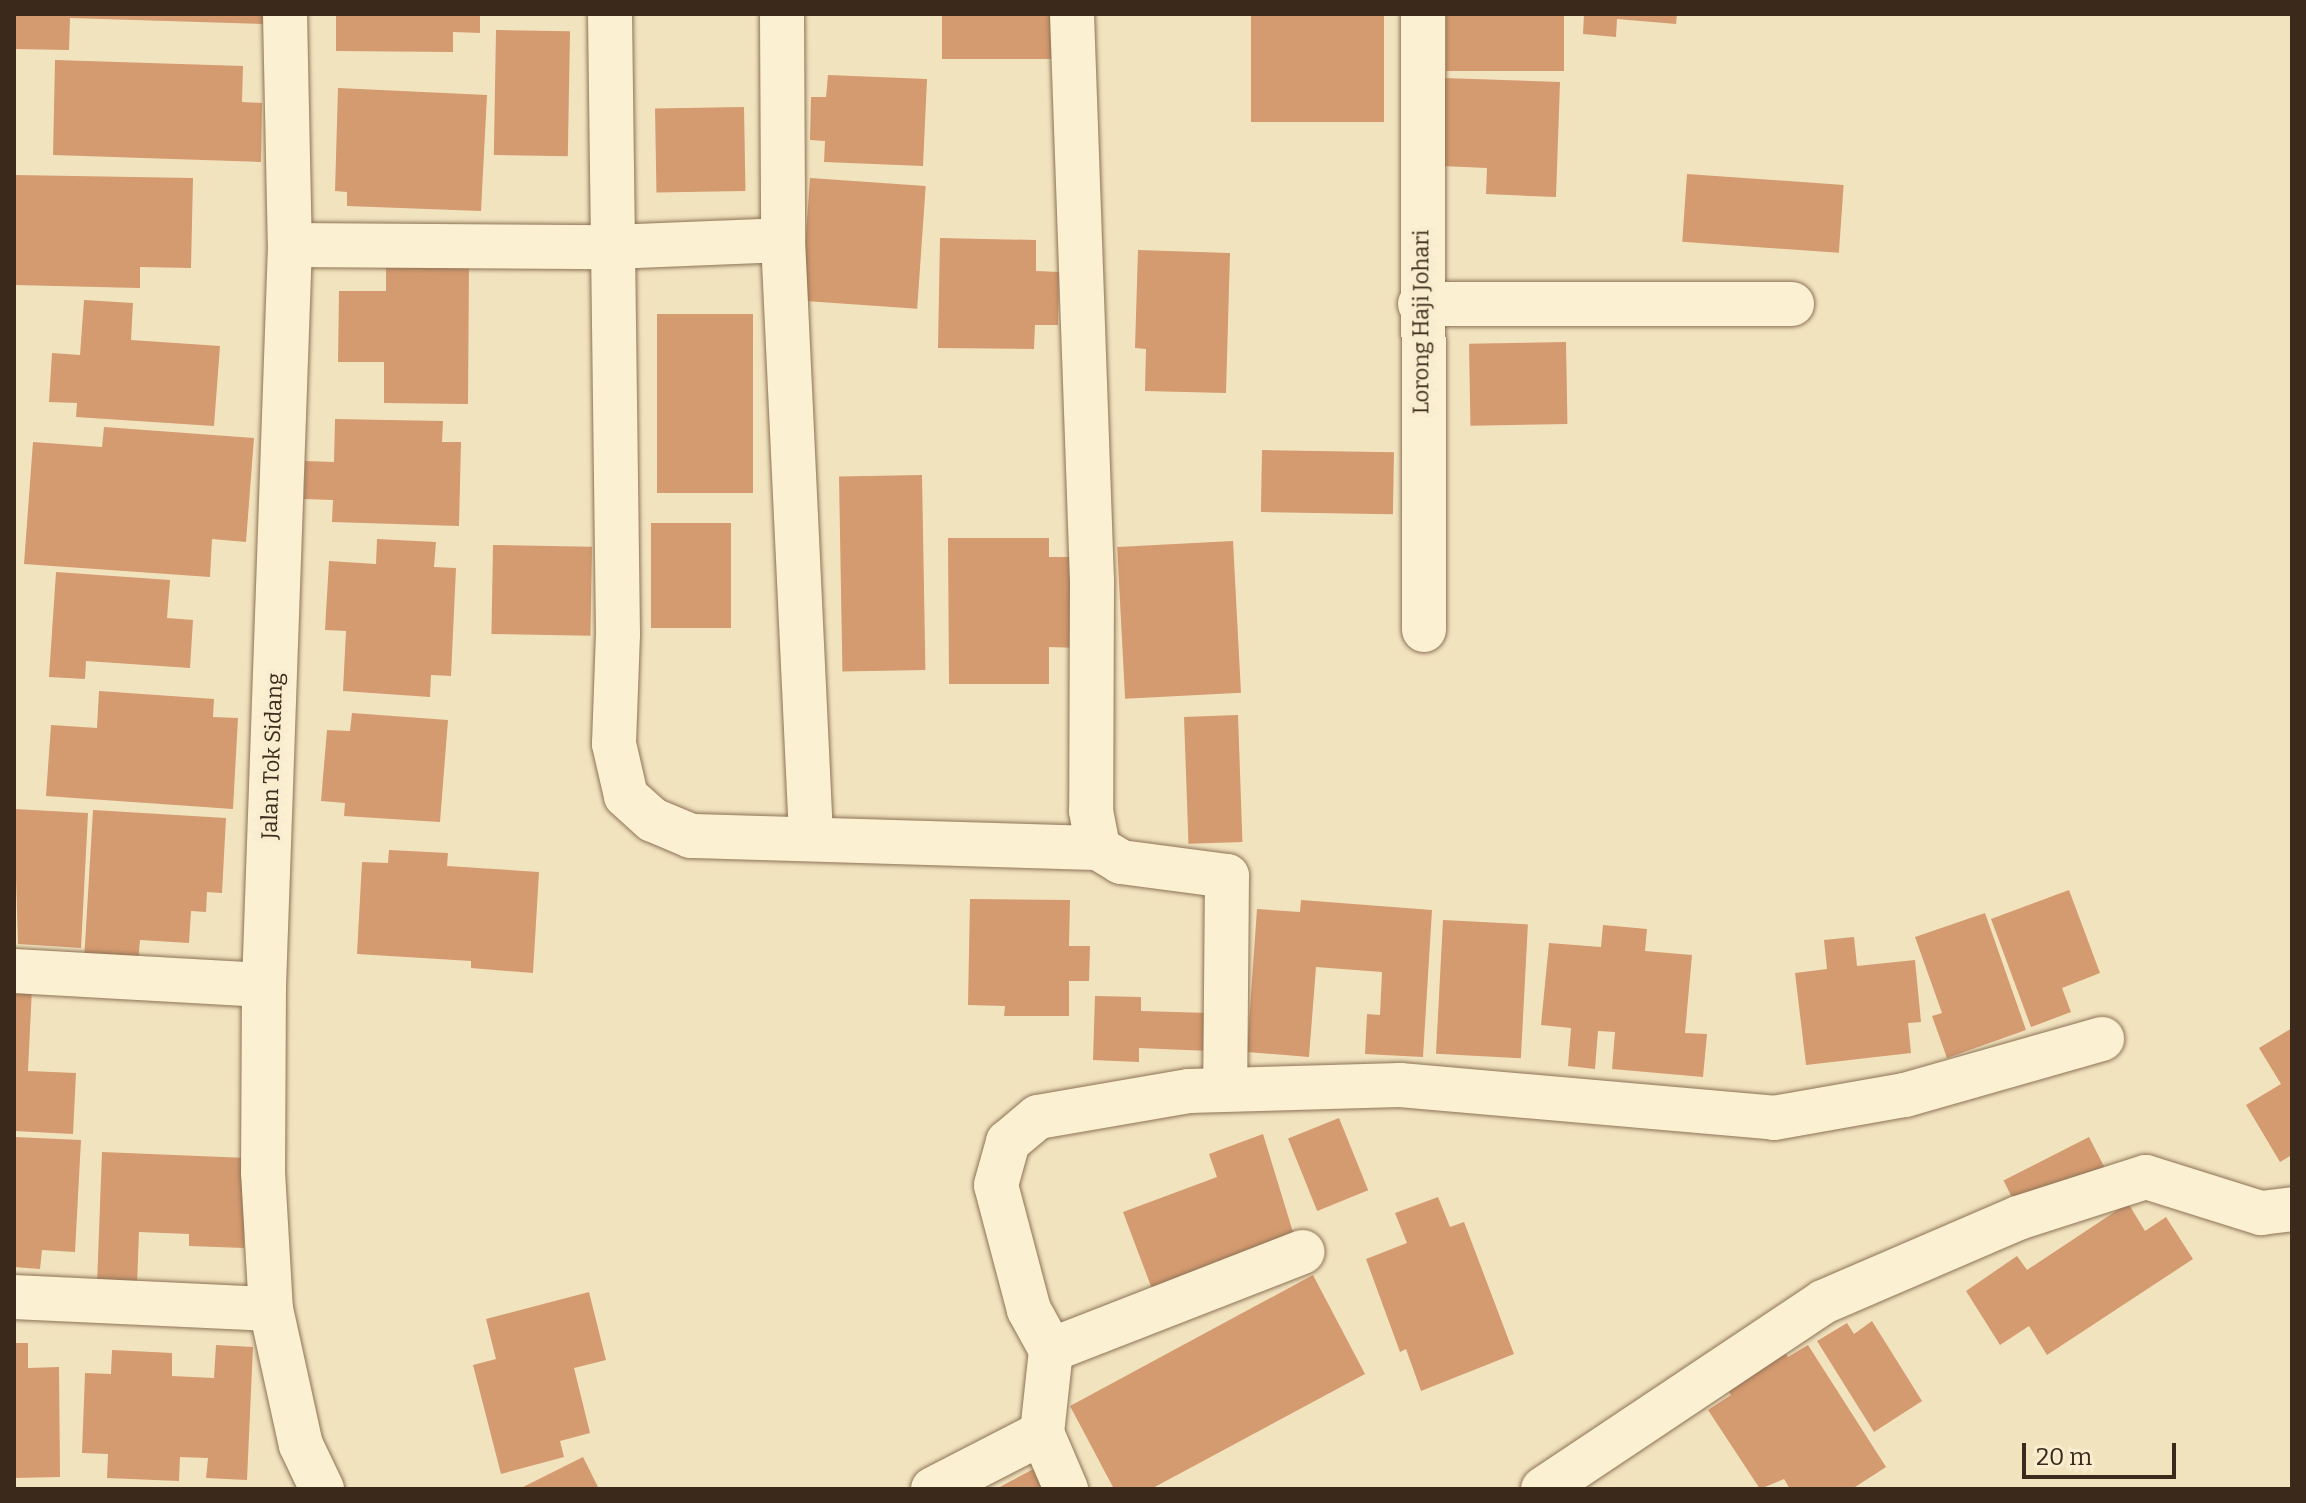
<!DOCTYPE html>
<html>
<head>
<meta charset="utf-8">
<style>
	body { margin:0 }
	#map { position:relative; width:2306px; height:1503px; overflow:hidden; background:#f2e3bf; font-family:Bitter,serif }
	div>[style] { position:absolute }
	.building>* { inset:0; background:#d49a70; transform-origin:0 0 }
	.roads { filter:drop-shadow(0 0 2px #8d7355) drop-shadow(0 0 2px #8d7355) }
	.minor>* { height:44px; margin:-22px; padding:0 22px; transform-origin:22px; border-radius:22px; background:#fcf0d3 }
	span { translate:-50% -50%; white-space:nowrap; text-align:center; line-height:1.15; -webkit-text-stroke:8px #f9edcf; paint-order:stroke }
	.street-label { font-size:22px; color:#3b2a1b }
	.frame { position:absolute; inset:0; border:16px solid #3b2a1b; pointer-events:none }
	.scale { position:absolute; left:2022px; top:1443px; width:154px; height:36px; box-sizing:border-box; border:4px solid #3b2a1b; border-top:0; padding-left:10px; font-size:24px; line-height:28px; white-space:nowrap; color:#3b2a1b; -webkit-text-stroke:6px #f9edcf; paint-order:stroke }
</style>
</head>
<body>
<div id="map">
	<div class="building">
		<i style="clip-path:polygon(14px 14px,266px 14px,265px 24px,70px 18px,69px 50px,14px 49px)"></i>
		<i style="clip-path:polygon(336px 14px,480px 14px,480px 33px,453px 32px,453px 52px,336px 51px)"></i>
		<i style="left:942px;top:14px;width:114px;height:45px"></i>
		<i style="left:1251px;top:14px;width:133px;height:108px"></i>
		<i style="left:1446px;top:14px;width:118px;height:57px"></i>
		<i style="clip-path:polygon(1584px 14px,1677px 14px,1676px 24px,1617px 19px,1616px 37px,1583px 34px)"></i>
		<i style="left:496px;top:30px;width:74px;height:125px;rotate:1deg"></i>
		<i style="clip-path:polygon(55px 60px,243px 66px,242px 102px,262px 103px,261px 162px,53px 155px)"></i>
		<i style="clip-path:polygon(828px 75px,927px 79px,923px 166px,824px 162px,825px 141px,810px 140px,811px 97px,826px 97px)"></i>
		<i style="clip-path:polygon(1444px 78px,1560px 82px,1556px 197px,1486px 194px,1487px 168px,1441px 166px)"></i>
		<i style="clip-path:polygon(338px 88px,487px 95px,481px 211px,347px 206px,347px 192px,335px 191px)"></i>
		<i style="left:744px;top:107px;width:84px;height:89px;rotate:89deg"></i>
		<i style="left:1687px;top:174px;width:157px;height:68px;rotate:4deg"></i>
		<i style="clip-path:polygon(14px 175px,193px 178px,191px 268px,140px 267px,140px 288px,14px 285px)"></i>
		<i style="left:810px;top:178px;width:116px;height:123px;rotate:4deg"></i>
		<i style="clip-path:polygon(940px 238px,1036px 240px,1036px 271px,1059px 272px,1058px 325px,1035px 325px,1034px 349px,938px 348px)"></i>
		<i style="clip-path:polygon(1138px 250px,1230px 253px,1226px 393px,1145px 391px,1146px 349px,1135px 348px)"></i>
		<i style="clip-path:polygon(386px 263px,469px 265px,468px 404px,384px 403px,384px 362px,338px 362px,339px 291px,386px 291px)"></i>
		<i style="clip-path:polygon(84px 300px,133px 303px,131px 340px,220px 346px,214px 426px,76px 417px,77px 403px,49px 402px,52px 353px,80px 355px)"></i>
		<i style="left:657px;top:314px;width:96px;height:179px"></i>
		<i style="left:1566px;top:342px;width:82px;height:97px;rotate:89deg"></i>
		<i style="clip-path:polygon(335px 419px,443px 421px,442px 442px,461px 442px,459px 526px,332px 522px,333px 500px,304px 499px,305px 461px,334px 462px)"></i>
		<i style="clip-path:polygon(104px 427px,254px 438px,246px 542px,212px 539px,210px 577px,24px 564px,33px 442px,102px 447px)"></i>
		<i style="left:1262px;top:450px;width:132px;height:62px;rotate:1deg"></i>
		<i style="left:922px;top:475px;width:195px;height:83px;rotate:89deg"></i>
		<i style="left:651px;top:523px;width:80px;height:105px"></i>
		<i style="clip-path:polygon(948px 538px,1049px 538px,1049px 557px,1079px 557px,1079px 648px,1049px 647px,1049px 684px,949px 684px)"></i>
		<i style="clip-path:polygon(377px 539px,436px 542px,434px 567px,456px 568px,451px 676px,431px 675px,430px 697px,343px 691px,346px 631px,325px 630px,329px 561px,376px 564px)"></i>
		<i style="left:1233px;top:541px;width:152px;height:116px;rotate:87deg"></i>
		<i style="left:493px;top:545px;width:99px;height:89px;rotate:1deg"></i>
		<i style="clip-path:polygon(56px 572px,170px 580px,167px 618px,193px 620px,190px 668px,86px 661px,85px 679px,49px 677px)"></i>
		<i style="clip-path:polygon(99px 691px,214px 699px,213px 717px,238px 718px,233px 809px,46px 796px,51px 725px,97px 728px)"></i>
		<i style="clip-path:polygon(352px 713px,448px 720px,440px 822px,344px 816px,345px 803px,321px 801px,327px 730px,350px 731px)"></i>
		<i style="left:1238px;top:715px;width:127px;height:54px;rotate:88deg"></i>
		<i style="clip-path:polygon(14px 809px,88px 813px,81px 948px,18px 944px)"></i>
		<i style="clip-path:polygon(93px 810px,226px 818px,222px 893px,207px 892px,206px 912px,191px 911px,189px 943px,140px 940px,138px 964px,84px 961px)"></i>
		<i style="clip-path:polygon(389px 850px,448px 853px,447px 866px,539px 872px,533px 973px,471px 968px,471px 961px,357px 954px,362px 862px,388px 863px)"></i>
		<i style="clip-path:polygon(2069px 890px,2100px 973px,2062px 988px,2071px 1012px,2031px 1027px,1991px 919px)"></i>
		<i style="clip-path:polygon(970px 899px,1070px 900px,1069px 946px,1090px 946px,1089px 981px,1069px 981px,1069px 1016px,1004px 1016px,1005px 1006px,968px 1005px)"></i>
		<i style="clip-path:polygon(1301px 900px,1432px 910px,1423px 1057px,1365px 1054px,1367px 1014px,1380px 1015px,1382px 972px,1316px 967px,1309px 1057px,1247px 1052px,1257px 909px,1300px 912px)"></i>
		<i style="clip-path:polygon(1985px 913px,2026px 1030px,1947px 1058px,1932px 1016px,1942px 1013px,1915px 937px)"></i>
		<i style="left:1443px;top:920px;width:85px;height:134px;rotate:3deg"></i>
		<i style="clip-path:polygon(1603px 925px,1647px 929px,1645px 951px,1692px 955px,1685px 1033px,1707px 1034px,1703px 1077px,1612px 1069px,1615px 1032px,1598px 1031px,1595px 1069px,1568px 1066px,1571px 1028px,1541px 1025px,1549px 943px,1601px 947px)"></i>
		<i style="clip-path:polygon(1854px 937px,1857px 966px,1915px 960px,1921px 1022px,1908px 1023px,1911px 1053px,1806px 1065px,1795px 973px,1827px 969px,1824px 940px)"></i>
		<i style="clip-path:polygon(14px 987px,32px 988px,28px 1071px,76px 1073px,73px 1134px,14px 1131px)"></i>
		<i style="clip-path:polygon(1095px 996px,1141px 997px,1141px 1011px,1210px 1013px,1209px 1051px,1139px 1048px,1139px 1062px,1093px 1060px)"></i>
		<i style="clip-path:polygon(2292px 1028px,2292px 1155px,2280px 1162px,2246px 1105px,2281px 1084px,2259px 1048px)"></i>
		<i style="left:1339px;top:1118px;width:78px;height:55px;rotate:68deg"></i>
		<i style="clip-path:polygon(1263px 1134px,1296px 1242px,1152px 1289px,1123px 1212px,1217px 1177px,1209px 1154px)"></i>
		<i style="clip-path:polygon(14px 1137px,81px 1140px,75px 1252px,42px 1250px,40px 1269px,14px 1267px)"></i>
		<i style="left:2089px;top:1137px;width:34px;height:96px;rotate:63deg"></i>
		<i style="clip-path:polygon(102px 1152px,247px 1158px,244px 1248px,189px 1246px,189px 1234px,139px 1232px,137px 1286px,97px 1284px)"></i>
		<i style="clip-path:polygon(1438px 1197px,1450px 1227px,1464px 1222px,1514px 1354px,1421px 1391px,1406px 1349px,1400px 1352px,1366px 1259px,1407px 1243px,1395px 1213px)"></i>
		<i style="clip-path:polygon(2128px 1203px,2145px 1231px,2166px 1217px,2193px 1259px,2047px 1355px,2029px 1326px,2000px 1345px,1966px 1291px,2017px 1256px,2027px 1270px)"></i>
		<i style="clip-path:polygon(1313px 1275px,1365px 1374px,1151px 1489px,1114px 1489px,1070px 1406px)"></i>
		<i style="clip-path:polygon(589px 1292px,606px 1360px,574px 1368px,590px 1433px,560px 1441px,564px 1457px,501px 1474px,473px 1365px,496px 1359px,486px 1319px)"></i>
		<i style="clip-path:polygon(1872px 1321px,1922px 1401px,1874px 1432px,1817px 1341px,1847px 1323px,1854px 1334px)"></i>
		<i style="clip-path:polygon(1778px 1342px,1788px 1357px,1808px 1345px,1886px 1467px,1852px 1489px,1790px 1489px,1784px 1479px,1760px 1489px,1708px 1410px,1731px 1395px,1721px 1379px)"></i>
		<i style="clip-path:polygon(14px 1343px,28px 1343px,28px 1368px,59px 1367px,60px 1477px,14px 1478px)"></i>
		<i style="clip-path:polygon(216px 1345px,253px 1347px,247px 1480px,206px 1478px,208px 1458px,180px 1457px,179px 1481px,107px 1478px,108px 1454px,82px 1453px,85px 1373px,111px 1374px,112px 1350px,172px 1353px,172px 1376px,214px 1378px)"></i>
		<i style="clip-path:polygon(583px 1457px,599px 1489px,519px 1489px)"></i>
		<i style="clip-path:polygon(1043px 1464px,1056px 1489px,996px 1489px)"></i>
	</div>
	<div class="roads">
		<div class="minor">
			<i style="left:285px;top:14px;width:231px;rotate:88.8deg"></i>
			<i style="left:290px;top:245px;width:740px;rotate:92.01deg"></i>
			<i style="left:264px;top:985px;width:187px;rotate:90.3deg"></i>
			<i style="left:263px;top:1172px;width:137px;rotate:86.7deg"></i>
			<i style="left:271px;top:1309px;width:139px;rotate:77.6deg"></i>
			<i style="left:301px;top:1445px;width:49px;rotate:64.5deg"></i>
			<i style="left:610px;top:14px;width:620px;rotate:89.26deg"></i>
			<i style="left:618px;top:634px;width:110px;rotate:92.1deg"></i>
			<i style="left:614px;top:744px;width:53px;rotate:77deg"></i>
			<i style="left:626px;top:796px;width:36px;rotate:42deg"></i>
			<i style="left:653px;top:820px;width:41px;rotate:22.8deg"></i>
			<i style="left:691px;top:836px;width:407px;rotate:1.7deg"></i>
			<i style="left:782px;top:14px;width:226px;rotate:89.7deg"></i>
			<i style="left:783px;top:240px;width:598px;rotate:87.31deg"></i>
			<i style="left:1072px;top:14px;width:566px;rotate:87.98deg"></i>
			<i style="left:1092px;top:580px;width:231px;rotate:90.2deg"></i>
			<i style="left:1091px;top:811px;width:38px;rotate:79deg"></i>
			<i style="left:1098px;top:848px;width:27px;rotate:31deg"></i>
			<i style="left:1121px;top:862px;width:107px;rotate:7.5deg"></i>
			<i style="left:1227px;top:876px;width:213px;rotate:90.5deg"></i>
			<i style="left:1423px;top:14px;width:616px;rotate:89.91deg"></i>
			<i style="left:290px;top:245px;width:322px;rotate:0.4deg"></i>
			<i style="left:612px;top:247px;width:171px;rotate:-2.3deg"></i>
			<i style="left:1420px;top:304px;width:372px"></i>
			<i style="left:14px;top:971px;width:250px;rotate:3.2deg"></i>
			<i style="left:14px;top:1297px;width:257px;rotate:2.7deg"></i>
			<i style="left:1051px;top:1350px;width:270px;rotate:-21.3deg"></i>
			<i style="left:1042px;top:1433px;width:61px;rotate:66.8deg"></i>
			<i style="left:933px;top:1489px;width:123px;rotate:-27.2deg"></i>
			<i style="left:1042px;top:1433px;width:83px;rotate:-83.8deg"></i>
			<i style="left:1051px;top:1350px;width:46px;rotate:-118.8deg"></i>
			<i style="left:1029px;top:1310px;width:129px;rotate:-104.8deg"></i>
			<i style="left:996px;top:1185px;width:45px;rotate:-74.4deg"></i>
			<i style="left:1008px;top:1142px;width:39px;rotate:-40deg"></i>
			<i style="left:1038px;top:1117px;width:153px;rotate:-9.8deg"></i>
			<i style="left:1189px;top:1091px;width:211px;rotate:-1.6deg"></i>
			<i style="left:1400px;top:1085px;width:375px;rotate:5deg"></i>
			<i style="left:1774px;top:1118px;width:133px;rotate:-10deg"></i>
			<i style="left:1905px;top:1095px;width:205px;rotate:-15.9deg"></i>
			<i style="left:1543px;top:1489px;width:337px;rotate:-33.7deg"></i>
			<i style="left:1823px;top:1302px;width:212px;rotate:-23.3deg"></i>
			<i style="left:2018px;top:1218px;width:134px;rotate:-17.8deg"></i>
			<i style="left:2146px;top:1177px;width:121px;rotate:17.4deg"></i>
			<i style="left:2261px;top:1213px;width:31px;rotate:-7deg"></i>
		</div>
	</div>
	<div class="street-label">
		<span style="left:1421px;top:322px;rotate:-90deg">Lorong Haji Johari</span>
		<span style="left:272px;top:756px;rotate:-88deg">Jalan Tok Sidang</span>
	</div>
	<div class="frame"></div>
	<div class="scale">20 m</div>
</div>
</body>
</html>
